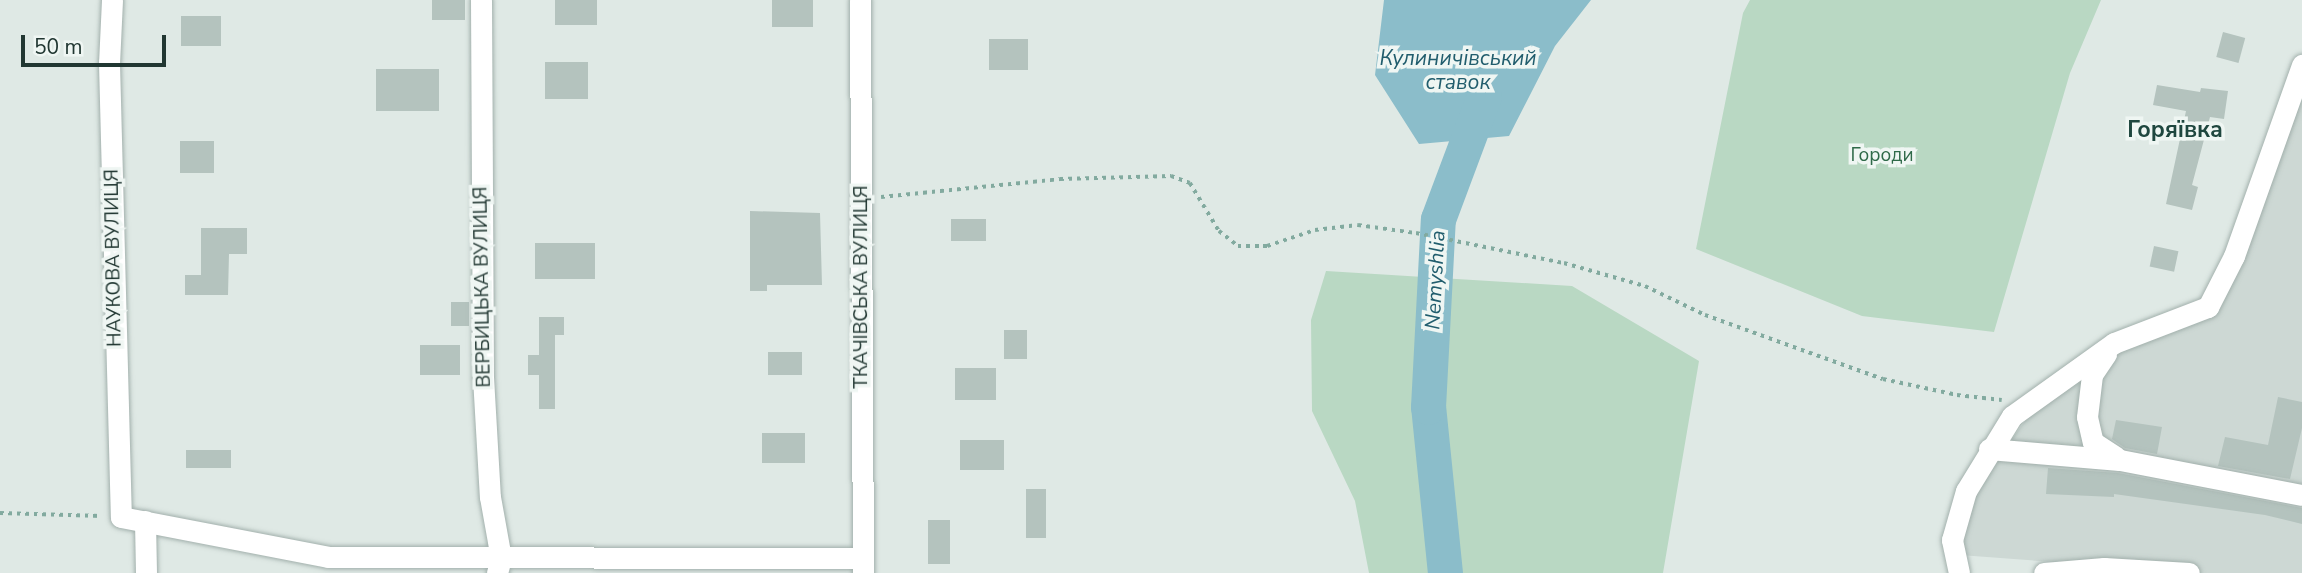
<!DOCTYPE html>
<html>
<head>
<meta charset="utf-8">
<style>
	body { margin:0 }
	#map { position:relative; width:2302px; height:573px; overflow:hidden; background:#dfe9e5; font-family:"Nunito Sans",sans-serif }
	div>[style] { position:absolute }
	.built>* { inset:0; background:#cdd8d4 }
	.green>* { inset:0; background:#b9d8c3 }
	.water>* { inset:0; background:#8bbdca }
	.river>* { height:35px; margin:-17.5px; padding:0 17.5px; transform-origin:17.5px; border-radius:17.5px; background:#8bbdca }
	.building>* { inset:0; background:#b4c3be; transform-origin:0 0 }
	.path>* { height:3.5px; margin-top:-1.75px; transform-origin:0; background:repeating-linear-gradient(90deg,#82aa9f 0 3.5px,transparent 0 8.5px) }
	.roads { filter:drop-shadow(0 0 2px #a2b0ac) drop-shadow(0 0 2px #a2b0ac) }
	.minor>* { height:21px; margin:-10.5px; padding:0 10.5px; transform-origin:10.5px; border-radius:10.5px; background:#fff }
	span { translate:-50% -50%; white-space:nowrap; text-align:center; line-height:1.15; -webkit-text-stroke:7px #eff6f3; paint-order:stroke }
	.park-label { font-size:19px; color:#2f6a49 }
	.street-label { font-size:19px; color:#213732 }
	.water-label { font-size:21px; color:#215d6d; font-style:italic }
	.quarter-label { font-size:23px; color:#1f473f; font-weight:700 }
	.scale { position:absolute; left:21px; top:35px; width:145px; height:32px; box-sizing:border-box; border:4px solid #213732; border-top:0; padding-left:9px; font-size:21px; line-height:24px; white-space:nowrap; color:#213732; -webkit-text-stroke:5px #eff6f3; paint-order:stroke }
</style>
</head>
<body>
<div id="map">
	<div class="built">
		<i style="clip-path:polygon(2302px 78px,2302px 573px,2052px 573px,2053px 562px,1960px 555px,1973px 492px,2031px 413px,2119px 349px,2215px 309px)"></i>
	</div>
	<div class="green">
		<i style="clip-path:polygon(1750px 0,2101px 0,2070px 73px,1994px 332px,1862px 316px,1696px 249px,1743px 13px)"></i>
		<i style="clip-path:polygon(1326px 271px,1572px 286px,1699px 361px,1663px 573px,1369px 573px,1355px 501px,1312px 411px,1311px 320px)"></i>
	</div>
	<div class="water">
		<i style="clip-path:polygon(1384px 0,1591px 0,1555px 46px,1509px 136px,1419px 144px,1375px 75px)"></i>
	</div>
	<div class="river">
		<i style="left:1445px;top:573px;width:167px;rotate:-95.8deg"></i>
		<i style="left:1428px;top:407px;width:188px;rotate:-87deg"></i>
		<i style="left:1438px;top:219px;width:131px;rotate:-69.5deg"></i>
	</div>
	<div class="building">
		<i style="left:432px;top:0;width:33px;height:20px"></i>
		<i style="left:555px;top:0;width:42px;height:25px"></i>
		<i style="left:772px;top:0;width:41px;height:27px"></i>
		<i style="left:181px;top:16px;width:40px;height:30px"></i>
		<i style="left:2223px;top:32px;width:23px;height:26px;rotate:15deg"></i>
		<i style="left:989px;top:39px;width:39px;height:31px"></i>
		<i style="left:545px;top:62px;width:43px;height:37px"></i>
		<i style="left:376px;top:69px;width:63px;height:42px"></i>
		<i style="clip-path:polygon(2157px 85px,2200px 92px,2201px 88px,2228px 91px,2224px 119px,2210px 117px,2192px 185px,2198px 187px,2192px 210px,2166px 204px,2186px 111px,2153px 105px)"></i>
		<i style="left:180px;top:141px;width:34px;height:32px"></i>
		<i style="clip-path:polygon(750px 211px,820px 213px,822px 285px,767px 285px,767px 291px,750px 291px)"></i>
		<i style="left:951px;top:219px;width:35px;height:22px"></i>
		<i style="clip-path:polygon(201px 228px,247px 228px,247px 254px,229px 254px,228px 295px,185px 295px,185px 275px,201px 275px)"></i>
		<i style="left:595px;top:243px;width:36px;height:60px;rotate:90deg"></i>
		<i style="left:2154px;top:246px;width:25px;height:21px;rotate:12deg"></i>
		<i style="left:451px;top:302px;width:18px;height:24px"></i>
		<i style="clip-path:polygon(539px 317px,564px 317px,564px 335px,555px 335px,555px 409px,539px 409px,539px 375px,528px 375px,528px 355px,539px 355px)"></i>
		<i style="left:1004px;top:330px;width:23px;height:29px"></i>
		<i style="left:420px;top:345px;width:40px;height:30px"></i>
		<i style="left:768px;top:352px;width:34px;height:23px"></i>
		<i style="left:955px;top:368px;width:41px;height:32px"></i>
		<i style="clip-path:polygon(2278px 397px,2302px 402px,2302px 428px,2290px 479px,2218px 466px,2225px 437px,2268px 445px)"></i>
		<i style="clip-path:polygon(2116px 420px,2162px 427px,2157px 454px,2125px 448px,2112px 439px)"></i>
		<i style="left:762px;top:433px;width:43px;height:30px"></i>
		<i style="left:960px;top:440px;width:44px;height:30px"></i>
		<i style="left:186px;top:450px;width:45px;height:18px"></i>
		<i style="clip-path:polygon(2048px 468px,2118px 473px,2302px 508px,2302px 524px,2265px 515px,2114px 494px,2114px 497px,2046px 494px)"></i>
		<i style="left:1026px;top:489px;width:20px;height:49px"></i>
		<i style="left:928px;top:520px;width:22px;height:44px"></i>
	</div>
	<div class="path">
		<i style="left:881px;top:197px;width:180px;rotate:-5.7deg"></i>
		<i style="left:1060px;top:179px;width:111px;rotate:-1.5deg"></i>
		<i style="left:1171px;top:176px;width:20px;rotate:20deg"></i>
		<i style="left:1190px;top:183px;width:56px;rotate:58.9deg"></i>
		<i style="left:1219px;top:231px;width:24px;rotate:38deg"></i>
		<i style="left:1238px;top:246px;width:29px"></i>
		<i style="left:1267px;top:246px;width:51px;rotate:-18.4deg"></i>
		<i style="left:1315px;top:230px;width:43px;rotate:-6.6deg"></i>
		<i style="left:1358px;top:225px;width:59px;rotate:7.9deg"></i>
		<i style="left:1416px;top:233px;width:151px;rotate:11.5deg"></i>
		<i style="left:1564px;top:263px;width:84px;rotate:15.9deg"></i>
		<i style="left:1645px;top:286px;width:67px;rotate:25.8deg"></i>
		<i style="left:1705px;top:315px;width:189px;rotate:19.8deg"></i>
		<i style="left:1883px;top:379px;width:76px;rotate:12.2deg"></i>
		<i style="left:1957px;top:395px;width:45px;rotate:6.3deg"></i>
		<i style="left:0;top:513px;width:102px;rotate:1.7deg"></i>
	</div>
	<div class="roads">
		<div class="minor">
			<i style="left:112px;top:0;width:63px;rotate:92.7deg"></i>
			<i style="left:109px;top:63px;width:454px;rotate:88.5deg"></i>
			<i style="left:121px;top:517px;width:211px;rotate:10.9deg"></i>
			<i style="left:328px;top:557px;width:535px;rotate:0.11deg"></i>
			<i style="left:481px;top:0;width:377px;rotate:89.7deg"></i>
			<i style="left:483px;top:377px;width:120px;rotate:86.7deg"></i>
			<i style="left:490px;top:497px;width:62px;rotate:79.8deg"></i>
			<i style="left:501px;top:558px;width:16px;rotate:105deg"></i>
			<i style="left:860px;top:0;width:573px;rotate:89.7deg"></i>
			<i style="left:2106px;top:354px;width:25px;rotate:124deg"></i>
			<i style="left:2092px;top:375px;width:42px;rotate:96.8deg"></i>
			<i style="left:2087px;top:417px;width:26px;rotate:77deg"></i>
			<i style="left:2093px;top:442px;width:27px;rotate:33deg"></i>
			<i style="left:1989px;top:449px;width:131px;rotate:4.8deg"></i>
			<i style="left:2120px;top:460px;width:185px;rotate:10.9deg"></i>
			<i style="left:145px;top:521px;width:52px;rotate:88.9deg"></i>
			<i style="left:1959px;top:573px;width:34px;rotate:-102deg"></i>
			<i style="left:1952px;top:540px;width:51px;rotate:-74.1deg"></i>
			<i style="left:1966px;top:491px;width:88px;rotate:-58.5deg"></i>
			<i style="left:2012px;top:416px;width:125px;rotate:-35.6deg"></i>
			<i style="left:2114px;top:343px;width:101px;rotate:-21deg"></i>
			<i style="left:2208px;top:307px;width:57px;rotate:-63deg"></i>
			<i style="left:2234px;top:256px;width:203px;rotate:-70.4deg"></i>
			<i style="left:2044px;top:573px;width:60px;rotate:-4.8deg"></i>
			<i style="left:2104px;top:568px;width:85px;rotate:3.4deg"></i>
		</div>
	</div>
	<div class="park-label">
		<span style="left:1882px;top:156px">Городи</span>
	</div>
	<div class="street-label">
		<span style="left:114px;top:258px;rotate:-91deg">НАУКОВА ВУЛИЦЯ</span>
		<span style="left:483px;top:287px;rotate:-91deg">ВЕРБИЦЬКА ВУЛИЦЯ</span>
		<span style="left:862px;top:287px;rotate:-90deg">ТКАЧІВСЬКА ВУЛИЦЯ</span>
	</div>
	<div class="water-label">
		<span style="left:1458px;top:70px">Кулиничівський<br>ставок</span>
		<span style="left:1435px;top:280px;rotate:-87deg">Nemyshlia</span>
	</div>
	<div class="quarter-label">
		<span style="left:2175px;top:130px">Горяївка</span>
	</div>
	<div class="scale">50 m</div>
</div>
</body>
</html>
